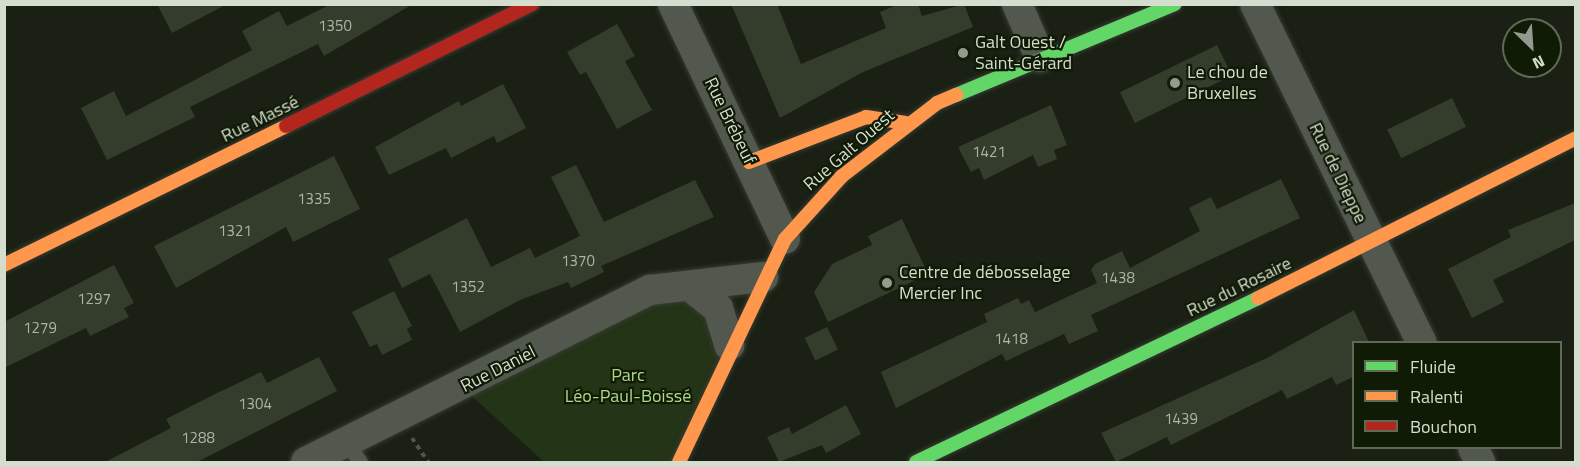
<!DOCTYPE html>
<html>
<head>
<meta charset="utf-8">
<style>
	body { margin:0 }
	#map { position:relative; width:1580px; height:467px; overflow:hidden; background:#1a2014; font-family:"Titillium Web",sans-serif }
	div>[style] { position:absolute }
	.green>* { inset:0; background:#243417 }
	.building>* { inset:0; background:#343c2c; transform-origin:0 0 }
	.path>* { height:4px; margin-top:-2px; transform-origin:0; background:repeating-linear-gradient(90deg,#50554b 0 4.5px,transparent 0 9px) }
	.roads { filter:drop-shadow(0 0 2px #373b32) drop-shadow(0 0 2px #373b32) }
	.lane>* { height:15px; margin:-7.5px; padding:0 7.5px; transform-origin:7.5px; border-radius:7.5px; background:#53584f }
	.street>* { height:30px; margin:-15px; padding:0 15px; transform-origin:15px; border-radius:15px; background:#53584f }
	.fast>* { height:14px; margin:-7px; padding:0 7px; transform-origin:7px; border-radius:7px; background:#63d668 }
	.slow>* { height:14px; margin:-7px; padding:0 7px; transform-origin:7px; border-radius:7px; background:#ff974d }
	.jam>* { height:14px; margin:-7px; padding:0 7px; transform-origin:7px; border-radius:7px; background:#b3261e }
	.dots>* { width:16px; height:16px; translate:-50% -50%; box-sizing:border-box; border:3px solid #101b06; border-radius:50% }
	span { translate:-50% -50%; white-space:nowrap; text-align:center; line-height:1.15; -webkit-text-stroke:4.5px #101b06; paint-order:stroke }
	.number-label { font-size:15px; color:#adb5a6 }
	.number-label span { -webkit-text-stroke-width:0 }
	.poi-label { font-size:18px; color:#d5ddcf }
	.left { translate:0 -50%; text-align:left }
	.street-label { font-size:18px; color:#d5ddcf }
	.park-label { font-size:18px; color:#add988 }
	.frame { position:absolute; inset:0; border:6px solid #d5ddcf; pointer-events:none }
	.legend { position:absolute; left:1352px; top:341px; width:210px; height:108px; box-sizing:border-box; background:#101b06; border:2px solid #5f6956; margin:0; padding:8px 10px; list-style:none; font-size:18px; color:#d5ddcf }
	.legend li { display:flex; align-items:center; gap:12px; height:30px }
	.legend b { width:30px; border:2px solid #5f6956 }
	.north { position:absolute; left:1502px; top:18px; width:60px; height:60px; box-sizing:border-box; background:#101b06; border:2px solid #5f6956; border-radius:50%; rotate:155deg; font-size:16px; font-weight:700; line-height:24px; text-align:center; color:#d5ddcf }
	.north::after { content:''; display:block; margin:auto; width:21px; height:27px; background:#949b8e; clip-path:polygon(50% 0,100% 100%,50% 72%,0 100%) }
</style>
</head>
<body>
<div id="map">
	<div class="green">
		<i style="clip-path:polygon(692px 288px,729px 345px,679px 462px,544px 462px,462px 387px)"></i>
	</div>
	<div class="building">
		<i style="clip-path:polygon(157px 4px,227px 4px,172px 33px)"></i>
		<i style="clip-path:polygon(331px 4px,413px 4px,324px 56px,318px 44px,190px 107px,195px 117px,107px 160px,81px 108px,114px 91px,126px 116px,252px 50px,242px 31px,279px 11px,287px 26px)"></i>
		<i style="clip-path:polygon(731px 4px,777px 4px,801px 64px,886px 28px,880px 12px,899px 4px,918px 4px,922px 16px,964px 4px,973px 27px,863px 72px,780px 118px)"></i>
		<i style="clip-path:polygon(617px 24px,635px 56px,625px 61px,652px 110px,617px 129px,586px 72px,580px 75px,567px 52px)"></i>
		<i style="left:1217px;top:45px;width:34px;height:108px;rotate:64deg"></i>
		<i style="clip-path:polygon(503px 84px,526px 128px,497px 143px,494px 136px,451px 158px,446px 148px,389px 175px,375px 147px,459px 101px,461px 106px)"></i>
		<i style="left:1452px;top:98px;width:32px;height:72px;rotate:64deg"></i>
		<i style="clip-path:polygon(1051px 105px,1067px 145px,1054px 150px,1057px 159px,1038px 167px,1033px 155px,984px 180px,979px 168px,971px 172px,958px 147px)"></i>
		<i style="clip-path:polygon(334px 156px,360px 209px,293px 242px,286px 227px,176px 288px,154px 246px)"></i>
		<i style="clip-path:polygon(576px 165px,604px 222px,695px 180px,714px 217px,601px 266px,604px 272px,571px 288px,568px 282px,520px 300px,460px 332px,430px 274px,402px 288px,388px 259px,467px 218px,491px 267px,530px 248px,535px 258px,580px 236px,551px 177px)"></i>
		<i style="clip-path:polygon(1281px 179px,1300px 218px,1091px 315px,1098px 331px,1069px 344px,1064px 334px,1006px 361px,1002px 354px,896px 408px,881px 372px,987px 322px,984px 314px,1018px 298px,1021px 304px,1029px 300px,1035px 312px,1097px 283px,1091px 270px,1095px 264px,1122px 251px,1130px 268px,1200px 231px,1189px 208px,1211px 197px,1217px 209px)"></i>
		<i style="clip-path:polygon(1575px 203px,1575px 240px,1493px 280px,1504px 302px,1472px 318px,1448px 269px,1511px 237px,1508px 230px)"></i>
		<i style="clip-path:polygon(902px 219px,928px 274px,828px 322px,814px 292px,832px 264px,872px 245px,868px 236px)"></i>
		<i style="clip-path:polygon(114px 265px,134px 303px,124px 308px,129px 317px,90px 336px,86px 328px,4px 368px,4px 322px)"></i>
		<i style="clip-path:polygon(394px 291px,412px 326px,407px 329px,412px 340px,382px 355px,377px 344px,370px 347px,352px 312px)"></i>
		<i style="clip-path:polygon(1354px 310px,1369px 342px,1353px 342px,1353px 377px,1336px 385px,1332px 377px,1287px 399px,1282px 390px,1171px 445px,1167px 437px,1116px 462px,1101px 433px,1267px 358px)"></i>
		<i style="left:827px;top:327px;width:25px;height:25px;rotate:64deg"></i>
		<i style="clip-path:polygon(319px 357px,337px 391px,197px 462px,105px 462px,171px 428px,166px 419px,215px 394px,261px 372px,267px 383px)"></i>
		<i style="clip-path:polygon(846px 405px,861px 434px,826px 453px,822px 445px,779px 462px,767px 437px,789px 427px,792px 434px)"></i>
	</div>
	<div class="path">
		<i style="left:412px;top:438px;width:29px;rotate:56deg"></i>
	</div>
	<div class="roads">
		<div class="lane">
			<i style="left:346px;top:442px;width:24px;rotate:55deg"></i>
		</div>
		<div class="street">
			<i style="left:673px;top:4px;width:260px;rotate:64.5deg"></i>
			<i style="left:1017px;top:4px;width:58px;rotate:66.5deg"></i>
			<i style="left:1255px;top:4px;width:377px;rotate:63.8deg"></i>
			<i style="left:692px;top:288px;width:33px;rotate:38deg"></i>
			<i style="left:718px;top:308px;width:39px;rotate:73deg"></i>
			<i style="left:1473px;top:448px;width:16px;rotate:63deg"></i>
			<i style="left:306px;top:462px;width:385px;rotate:-26.6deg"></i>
			<i style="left:650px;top:290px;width:114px;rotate:-6.6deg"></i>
		</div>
		<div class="fast">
			<i style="left:956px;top:95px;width:237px;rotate:-22.6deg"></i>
			<i style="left:916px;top:462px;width:379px;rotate:-25.6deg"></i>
		</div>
		<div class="slow">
			<i style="left:749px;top:162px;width:125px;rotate:-21deg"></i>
			<i style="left:866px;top:117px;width:40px;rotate:8.5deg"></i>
			<i style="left:4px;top:265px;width:314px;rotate:-26.2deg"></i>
			<i style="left:1258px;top:298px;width:356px;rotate:-26.7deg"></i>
			<i style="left:679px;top:462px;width:247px;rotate:-64.6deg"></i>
			<i style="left:785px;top:239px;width:85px;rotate:-47.9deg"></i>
			<i style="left:842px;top:176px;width:120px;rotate:-37.5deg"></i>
			<i style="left:937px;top:103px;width:21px;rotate:-23deg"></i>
		</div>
		<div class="jam">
			<i style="left:286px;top:126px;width:275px;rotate:-26.4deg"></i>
		</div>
	</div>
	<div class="dots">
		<i style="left:963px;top:53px;background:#949b8e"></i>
		<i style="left:1175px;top:83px;background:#949b8e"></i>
		<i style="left:887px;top:283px;background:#949b8e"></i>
	</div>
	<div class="number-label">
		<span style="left:335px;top:26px">1350</span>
		<span style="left:989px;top:152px">1421</span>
		<span style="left:314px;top:199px">1335</span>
		<span style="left:235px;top:231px">1321</span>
		<span style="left:578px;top:261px">1370</span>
		<span style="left:1118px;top:278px">1438</span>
		<span style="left:468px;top:287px">1352</span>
		<span style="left:94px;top:299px">1297</span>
		<span style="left:40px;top:328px">1279</span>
		<span style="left:1011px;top:339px">1418</span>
		<span style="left:255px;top:404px">1304</span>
		<span style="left:1181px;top:419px">1439</span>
		<span style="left:198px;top:438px">1288</span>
	</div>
	<div class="poi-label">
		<span class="left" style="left:975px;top:53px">Galt Ouest /<br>Saint-Gérard</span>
		<span class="left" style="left:1187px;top:83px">Le chou de<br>Bruxelles</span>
		<span class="left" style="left:899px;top:283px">Centre de débosselage<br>Mercier Inc</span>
	</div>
	<div class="street-label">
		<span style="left:260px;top:119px;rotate:-26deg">Rue Massé</span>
		<span style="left:730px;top:121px;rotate:64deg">Rue Brébeuf</span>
		<span style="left:849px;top:150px;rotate:-41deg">Rue Galt Ouest</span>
		<span style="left:1338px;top:173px;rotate:64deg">Rue de Dieppe</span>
		<span style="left:1239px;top:287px;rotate:-26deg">Rue du Rosaire</span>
		<span style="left:498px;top:369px;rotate:-27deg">Rue Daniel</span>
	</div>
	<div class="park-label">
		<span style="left:628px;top:386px">Parc<br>Léo-Paul-Boissé</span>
	</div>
	<div class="frame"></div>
	<ul class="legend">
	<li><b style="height:8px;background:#63d668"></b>Fluide</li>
	<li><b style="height:8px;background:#ff974d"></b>Ralenti</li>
	<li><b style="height:8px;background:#b3261e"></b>Bouchon</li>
	</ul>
	<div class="north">N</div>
</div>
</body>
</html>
